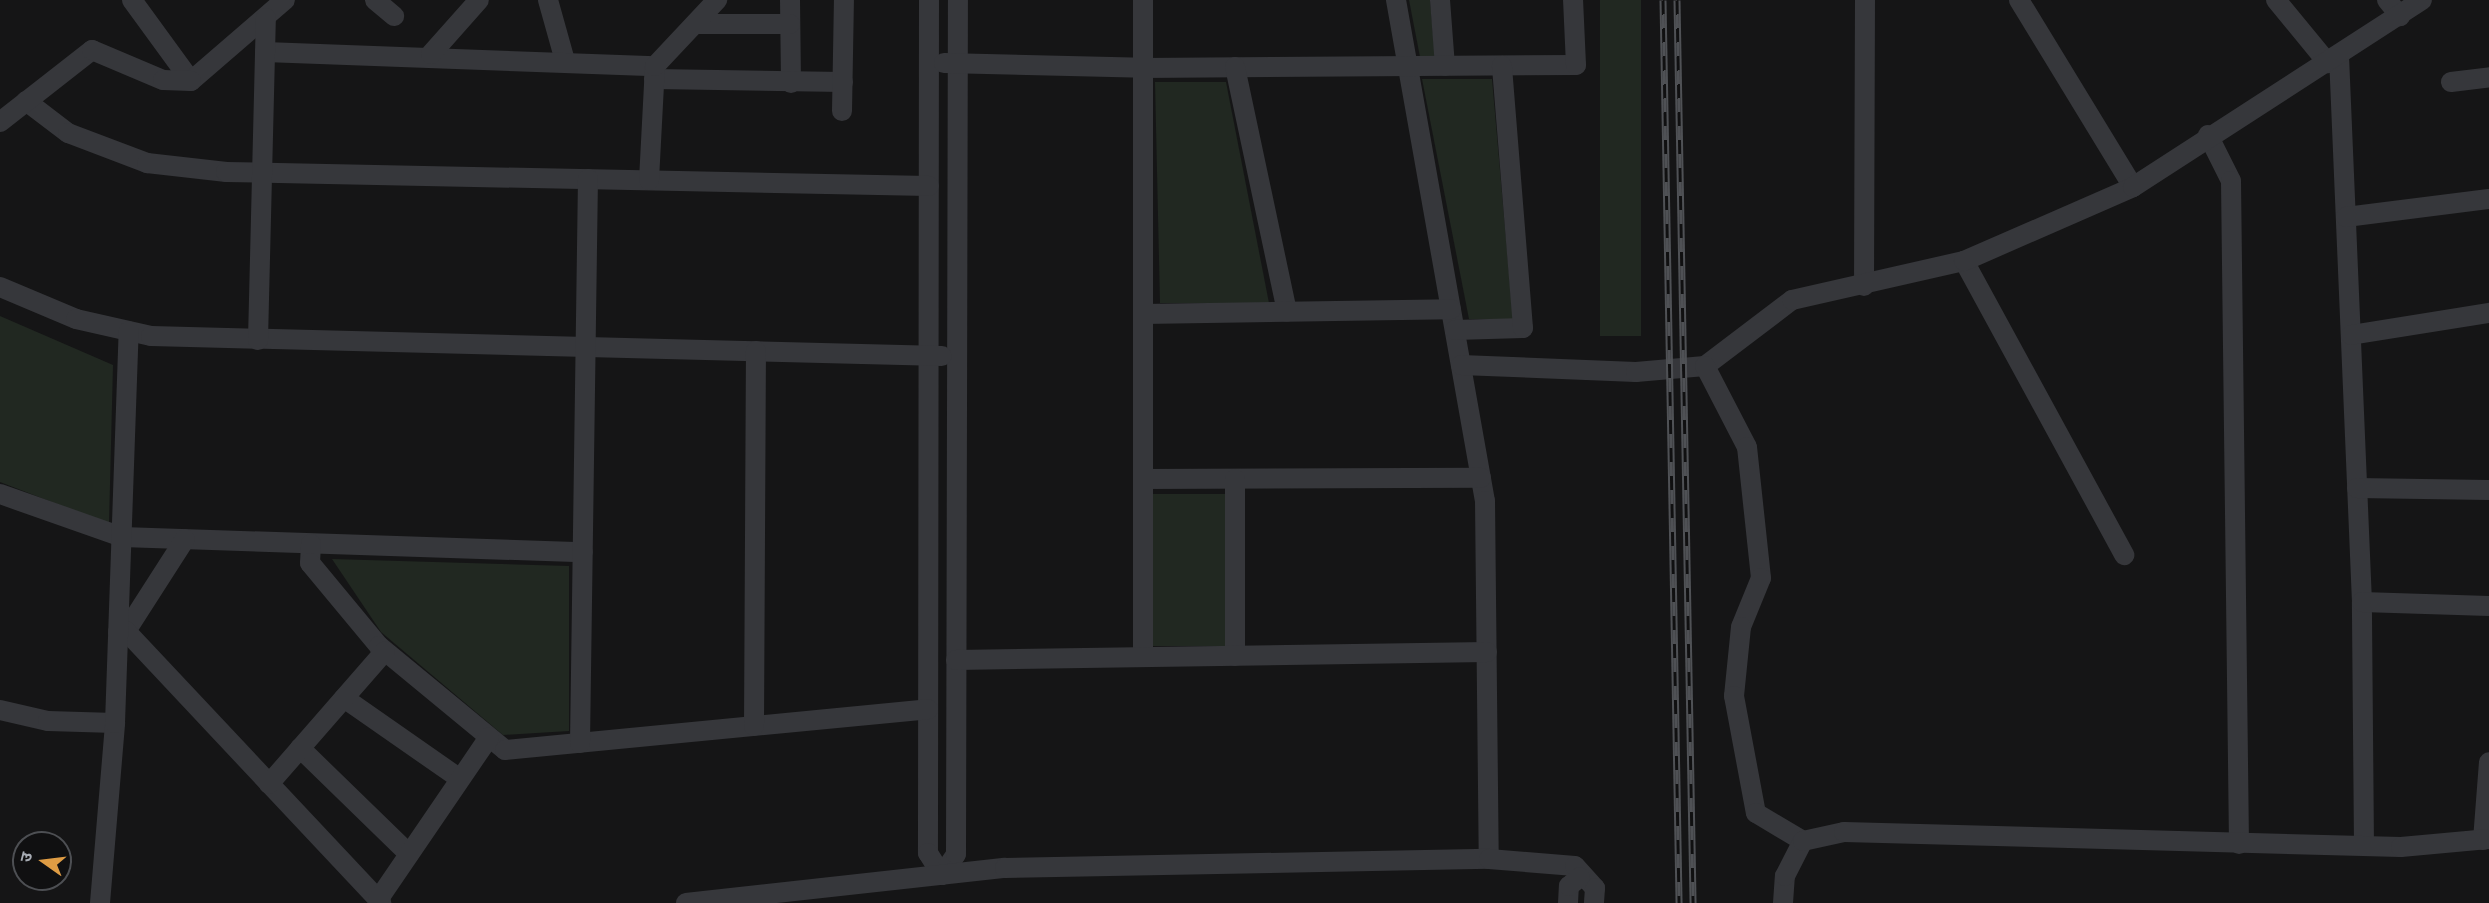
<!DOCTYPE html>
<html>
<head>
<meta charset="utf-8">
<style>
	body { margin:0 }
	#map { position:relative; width:2489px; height:903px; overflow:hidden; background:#151516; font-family:"DM Sans","Noto Sans Devanagari",sans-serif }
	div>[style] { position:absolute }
	.green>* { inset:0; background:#212821; transform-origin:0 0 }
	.minor>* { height:20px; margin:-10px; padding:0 10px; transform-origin:10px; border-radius:10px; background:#36373b }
	.rail>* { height:7px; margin-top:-3.5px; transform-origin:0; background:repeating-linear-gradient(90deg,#101011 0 14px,#4f5155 0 28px); box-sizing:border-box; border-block:2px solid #4f5155 }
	span { translate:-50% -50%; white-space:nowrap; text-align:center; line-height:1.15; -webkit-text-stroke:4.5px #101011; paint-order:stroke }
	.north { position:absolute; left:12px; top:831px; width:60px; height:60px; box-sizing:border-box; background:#101011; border:2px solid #4d4f53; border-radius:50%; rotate:284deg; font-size:16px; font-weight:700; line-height:24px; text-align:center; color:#a8adb5 }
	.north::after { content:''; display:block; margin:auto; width:21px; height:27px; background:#de9c44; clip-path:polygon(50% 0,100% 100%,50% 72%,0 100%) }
</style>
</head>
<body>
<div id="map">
	<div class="green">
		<i style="clip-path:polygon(1409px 0,1430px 0,1435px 57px,1420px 57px)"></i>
		<i style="left:1600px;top:0;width:41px;height:336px"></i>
		<i style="clip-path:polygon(1422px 79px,1492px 79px,1513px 319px,1469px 319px)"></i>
		<i style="clip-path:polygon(1155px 82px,1226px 82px,1269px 303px,1160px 303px)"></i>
		<i style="clip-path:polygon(0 316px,113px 365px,109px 524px,0 482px)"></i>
		<i style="left:1153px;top:494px;width:73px;height:152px"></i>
		<i style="clip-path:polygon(332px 559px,569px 566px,569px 731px,503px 735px,381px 632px)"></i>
	</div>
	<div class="minor">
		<i style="left:132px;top:0;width:100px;rotate:53.9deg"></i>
		<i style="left:191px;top:81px;width:124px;rotate:-40.8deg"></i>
		<i style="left:375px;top:0;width:25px;rotate:40deg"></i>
		<i style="left:548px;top:0;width:63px;rotate:74.4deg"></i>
		<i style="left:790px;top:0;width:83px;rotate:89.3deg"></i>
		<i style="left:929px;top:0;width:853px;rotate:90.07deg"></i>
		<i style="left:928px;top:853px;width:26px;rotate:58deg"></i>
		<i style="left:942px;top:875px;width:25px;rotate:-56deg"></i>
		<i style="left:956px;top:854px;width:854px;rotate:-89.87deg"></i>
		<i style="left:1396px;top:0;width:509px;rotate:79.93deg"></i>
		<i style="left:1485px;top:501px;width:358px;rotate:89.4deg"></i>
		<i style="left:1440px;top:0;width:66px;rotate:85.7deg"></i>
		<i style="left:2019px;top:0;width:219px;rotate:58.6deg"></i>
		<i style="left:2276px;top:0;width:82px;rotate:50.5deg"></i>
		<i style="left:2387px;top:0;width:21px;rotate:51deg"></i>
		<i style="left:695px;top:24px;width:95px"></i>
		<i style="left:265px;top:52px;width:390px;rotate:2.1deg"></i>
		<i style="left:431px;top:54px;width:72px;rotate:-48.4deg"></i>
		<i style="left:2339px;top:56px;width:546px;rotate:87.59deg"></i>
		<i style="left:944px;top:63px;width:199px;rotate:1.4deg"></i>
		<i style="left:1143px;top:68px;width:433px;rotate:-0.4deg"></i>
		<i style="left:1576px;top:65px;width:65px;rotate:-92.6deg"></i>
		<i style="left:1235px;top:67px;width:250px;rotate:78deg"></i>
		<i style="left:654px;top:79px;width:189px;rotate:0.9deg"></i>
		<i style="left:2451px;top:82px;width:38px;rotate:-7deg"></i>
		<i style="left:26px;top:101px;width:53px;rotate:37.3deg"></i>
		<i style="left:68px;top:133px;width:85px;rotate:20.8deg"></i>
		<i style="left:147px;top:163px;width:80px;rotate:6.5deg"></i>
		<i style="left:226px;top:172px;width:703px;rotate:1.14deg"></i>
		<i style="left:842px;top:111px;width:111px;rotate:-89deg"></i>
		<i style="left:0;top:122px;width:117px;rotate:-38deg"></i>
		<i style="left:92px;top:50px;width:77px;rotate:22.9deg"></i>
		<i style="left:163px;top:80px;width:28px;rotate:2deg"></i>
		<i style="left:2208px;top:135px;width:51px;rotate:63.4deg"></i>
		<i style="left:2231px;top:181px;width:663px;rotate:89.31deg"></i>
		<i style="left:649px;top:180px;width:114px;rotate:-87deg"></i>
		<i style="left:655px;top:66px;width:91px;rotate:-46.8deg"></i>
		<i style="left:2346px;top:217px;width:144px;rotate:-7.2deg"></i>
		<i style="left:1964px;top:261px;width:335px;rotate:61.4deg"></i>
		<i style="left:1864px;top:286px;width:286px;rotate:-89.8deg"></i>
		<i style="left:0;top:287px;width:82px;rotate:22.8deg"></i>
		<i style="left:76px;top:319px;width:77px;rotate:12.8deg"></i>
		<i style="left:151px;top:336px;width:791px;rotate:1.45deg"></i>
		<i style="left:1143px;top:314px;width:308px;rotate:-0.9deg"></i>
		<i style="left:1455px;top:330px;width:68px;rotate:-1.7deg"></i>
		<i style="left:1523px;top:328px;width:263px;rotate:-94.6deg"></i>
		<i style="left:2351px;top:335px;width:140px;rotate:-9.1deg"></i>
		<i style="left:258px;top:340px;width:322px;rotate:-88.6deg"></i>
		<i style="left:1461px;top:365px;width:175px;rotate:2.3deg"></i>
		<i style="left:1636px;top:372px;width:69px;rotate:-5deg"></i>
		<i style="left:1705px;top:366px;width:109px;rotate:-37.2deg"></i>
		<i style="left:1792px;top:300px;width:176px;rotate:-12.8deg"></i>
		<i style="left:1964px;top:261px;width:184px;rotate:-23.6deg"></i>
		<i style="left:2133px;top:187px;width:344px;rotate:-32.9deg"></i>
		<i style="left:1705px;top:366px;width:91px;rotate:62.6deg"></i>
		<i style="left:1747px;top:447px;width:132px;rotate:83.9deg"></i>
		<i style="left:1761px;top:578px;width:53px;rotate:112.2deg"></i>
		<i style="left:1741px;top:627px;width:69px;rotate:95.8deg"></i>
		<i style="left:1734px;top:696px;width:119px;rotate:79.4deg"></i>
		<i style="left:1756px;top:813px;width:55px;rotate:30.8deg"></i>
		<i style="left:1143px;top:479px;width:338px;rotate:-0.2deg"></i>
		<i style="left:2357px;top:488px;width:132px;rotate:0.9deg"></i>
		<i style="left:0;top:494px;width:129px;rotate:19.4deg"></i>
		<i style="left:122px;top:537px;width:461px;rotate:1.9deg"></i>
		<i style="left:311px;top:544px;width:19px;rotate:93deg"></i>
		<i style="left:310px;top:563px;width:108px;rotate:50.3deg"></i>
		<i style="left:379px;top:646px;width:163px;rotate:39.5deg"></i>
		<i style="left:505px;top:750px;width:425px;rotate:-5.5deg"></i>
		<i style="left:126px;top:631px;width:109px;rotate:-57.3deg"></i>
		<i style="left:118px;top:632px;width:8px;rotate:-7deg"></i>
		<i style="left:126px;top:631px;width:373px;rotate:46.8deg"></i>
		<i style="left:1235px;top:656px;width:177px;rotate:-90deg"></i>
		<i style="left:1143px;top:657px;width:657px;rotate:-90deg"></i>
		<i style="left:956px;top:660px;width:531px;rotate:-0.86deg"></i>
		<i style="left:344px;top:698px;width:141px;rotate:34.9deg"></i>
		<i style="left:0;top:710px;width:49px;rotate:12.9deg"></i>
		<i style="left:48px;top:721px;width:67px;rotate:1.7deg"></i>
		<i style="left:754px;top:726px;width:375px;rotate:-89.7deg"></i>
		<i style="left:580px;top:743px;width:564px;rotate:-89.19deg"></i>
		<i style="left:300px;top:748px;width:152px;rotate:44.2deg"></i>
		<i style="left:269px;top:784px;width:176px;rotate:-48.9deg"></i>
		<i style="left:2483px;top:840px;width:78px;rotate:-85.6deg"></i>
		<i style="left:2364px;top:846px;width:244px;rotate:-90.5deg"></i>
		<i style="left:2362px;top:602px;width:127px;rotate:1.8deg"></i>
		<i style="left:378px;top:900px;width:197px;rotate:-55.7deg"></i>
		<i style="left:100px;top:903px;width:181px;rotate:-85.2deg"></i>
		<i style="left:115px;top:723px;width:392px;rotate:-88deg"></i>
		<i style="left:686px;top:903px;width:321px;rotate:-6.3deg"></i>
		<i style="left:1005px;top:868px;width:484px;rotate:-1.1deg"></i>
		<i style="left:1489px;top:859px;width:86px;rotate:4.7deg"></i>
		<i style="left:1575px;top:866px;width:30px;rotate:48deg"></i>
		<i style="left:1595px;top:888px;width:15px;rotate:94deg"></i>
		<i style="left:1568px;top:903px;width:17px;rotate:-87deg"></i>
		<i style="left:1569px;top:886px;width:14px;rotate:-39deg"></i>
		<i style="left:1783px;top:903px;width:27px;rotate:-86deg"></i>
		<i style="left:1785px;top:876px;width:39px;rotate:-63deg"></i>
		<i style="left:1803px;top:841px;width:42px;rotate:-12.4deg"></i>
		<i style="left:1844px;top:832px;width:557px;rotate:1.54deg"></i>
		<i style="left:2401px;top:847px;width:88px;rotate:-5.2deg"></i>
	</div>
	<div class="rail">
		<i style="left:1663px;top:0;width:903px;rotate:88.98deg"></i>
		<i style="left:1677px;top:0;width:903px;rotate:88.98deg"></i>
	</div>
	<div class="north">उ</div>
</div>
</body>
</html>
